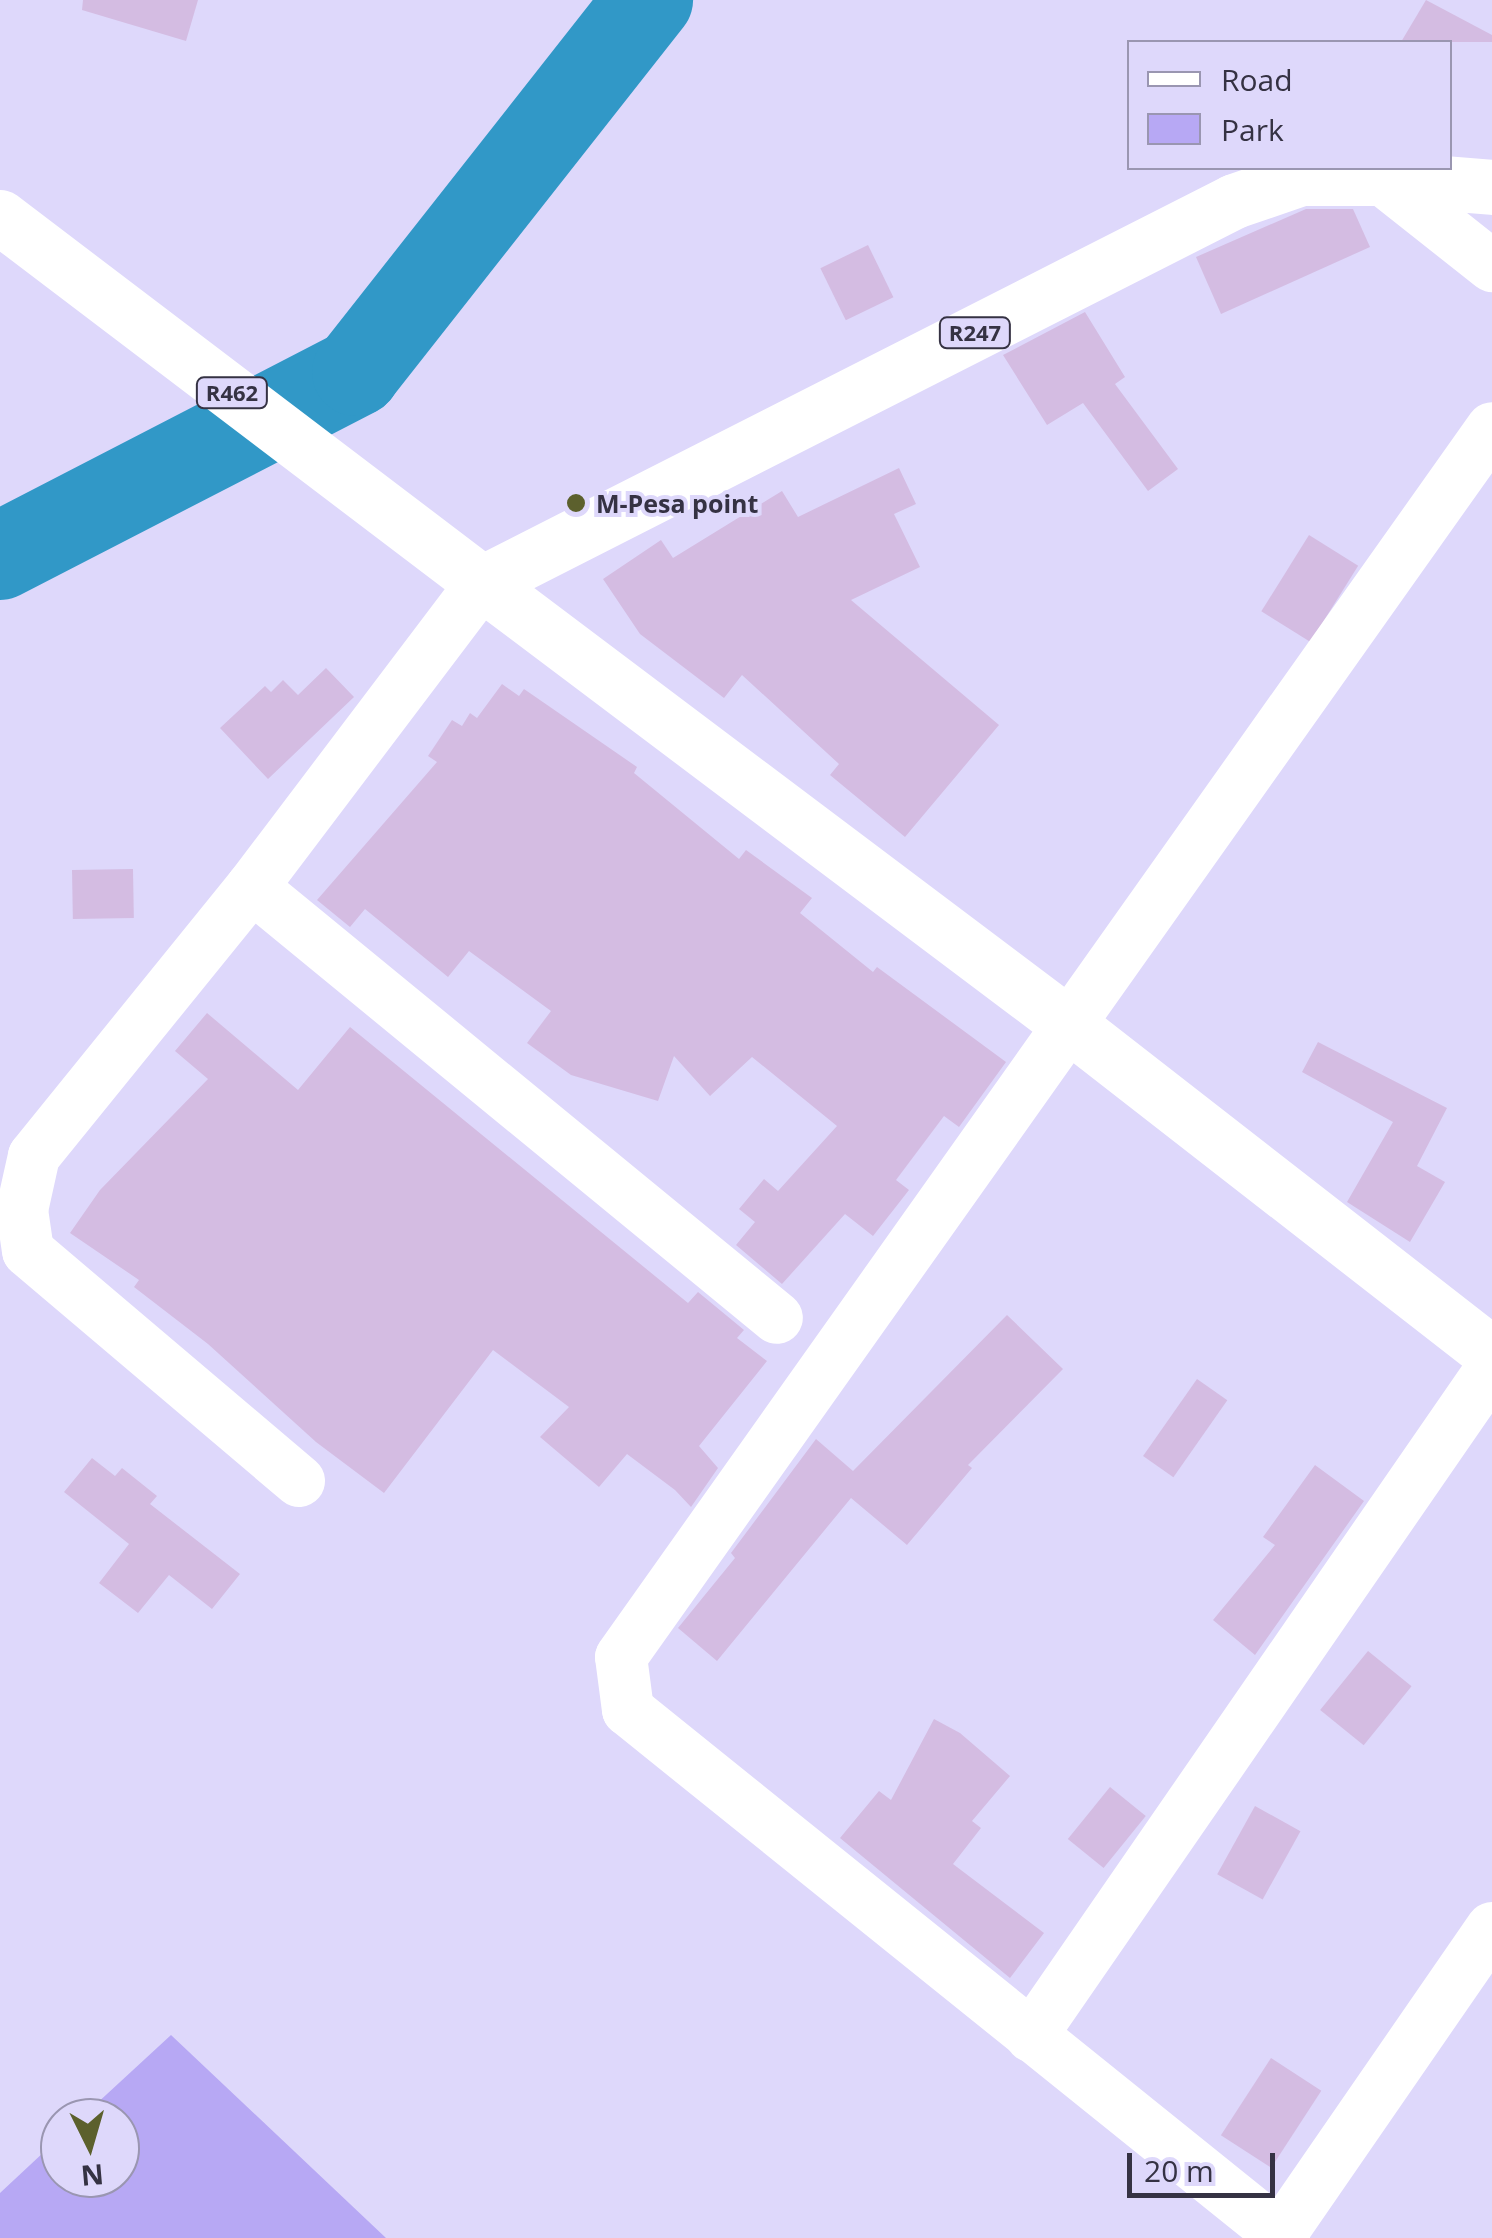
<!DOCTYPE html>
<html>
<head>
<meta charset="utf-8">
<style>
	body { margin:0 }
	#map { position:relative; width:1492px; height:2238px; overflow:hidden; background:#ded8fb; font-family:"Open Sans",sans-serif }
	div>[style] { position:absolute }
	.green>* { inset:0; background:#b7a8f4 }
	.river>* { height:88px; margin:-44px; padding:0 44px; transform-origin:44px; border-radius:44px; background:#3198c7 }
	.building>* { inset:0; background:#d4bce2; transform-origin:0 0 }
	.street>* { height:52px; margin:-26px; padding:0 26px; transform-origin:26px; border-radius:26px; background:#fff }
	.secondary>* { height:55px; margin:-27.5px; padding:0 27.5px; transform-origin:27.5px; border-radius:27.5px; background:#fff }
	.primary>* { height:55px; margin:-27.5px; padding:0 27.5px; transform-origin:27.5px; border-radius:27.5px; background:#fff }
	.dots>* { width:28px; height:28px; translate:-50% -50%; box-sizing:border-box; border:5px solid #ded8fb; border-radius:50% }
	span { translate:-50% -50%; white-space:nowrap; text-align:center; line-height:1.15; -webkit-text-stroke:8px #ded8fb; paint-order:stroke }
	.shield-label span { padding:2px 8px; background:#ded8fb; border:2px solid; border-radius:8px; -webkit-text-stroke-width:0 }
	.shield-label { font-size:22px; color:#353243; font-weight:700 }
	.poi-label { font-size:25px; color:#353243; font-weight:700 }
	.left { translate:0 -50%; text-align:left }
	.legend { position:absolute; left:1127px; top:40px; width:325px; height:130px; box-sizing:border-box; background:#ded8fb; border:2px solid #9a96b1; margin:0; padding:12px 18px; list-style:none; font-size:30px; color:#353243 }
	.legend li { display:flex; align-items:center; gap:20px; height:50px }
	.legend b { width:50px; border:2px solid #9a96b1 }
	.north { position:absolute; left:40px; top:2098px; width:100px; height:100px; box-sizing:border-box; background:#ded8fb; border:2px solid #9a96b1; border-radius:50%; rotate:175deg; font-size:28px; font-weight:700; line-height:40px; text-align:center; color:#353243 }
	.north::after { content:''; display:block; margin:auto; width:35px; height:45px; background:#5c602d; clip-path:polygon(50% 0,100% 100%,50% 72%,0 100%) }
	.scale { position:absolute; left:1127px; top:2153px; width:148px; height:45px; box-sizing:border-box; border:5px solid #353243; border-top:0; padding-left:12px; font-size:30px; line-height:35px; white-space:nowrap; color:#353243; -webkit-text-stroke:8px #ded8fb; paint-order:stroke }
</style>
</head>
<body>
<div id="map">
	<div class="green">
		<i style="clip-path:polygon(171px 2035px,386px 2238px,0 2238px,0 2193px,60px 2137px,60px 2178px,120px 2178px,120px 2118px,81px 2118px)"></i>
	</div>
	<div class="river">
		<i style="left:0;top:556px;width:401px;rotate:-27.3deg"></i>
		<i style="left:356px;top:372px;width:474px;rotate:-51.8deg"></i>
	</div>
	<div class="building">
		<i style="clip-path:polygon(83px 0,198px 0,186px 41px,82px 10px)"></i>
		<i style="clip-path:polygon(1426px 0,1492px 35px,1492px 42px,1401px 42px)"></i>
		<i style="clip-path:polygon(1306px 209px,1353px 209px,1370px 247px,1221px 314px,1196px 257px)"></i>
		<i style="left:868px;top:245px;width:58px;height:53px;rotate:64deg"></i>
		<i style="clip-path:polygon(1085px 312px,1125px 377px,1115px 384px,1178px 469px,1148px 491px,1083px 403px,1047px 425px,1003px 355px)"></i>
		<i style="clip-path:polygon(899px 468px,916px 504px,894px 514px,920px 567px,851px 600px,999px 725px,905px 837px,830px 775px,839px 764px,742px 675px,724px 698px,640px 634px,603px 579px,661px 540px,673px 558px,782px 491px,798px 517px)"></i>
		<i style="left:1309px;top:535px;width:58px;height:90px;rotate:32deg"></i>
		<i style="clip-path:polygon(326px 668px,354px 697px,268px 779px,220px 728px,265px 686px,271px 692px,283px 680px,298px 695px)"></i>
		<i style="clip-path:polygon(502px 684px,519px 696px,524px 689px,637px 767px,634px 773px,739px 859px,746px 850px,812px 898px,800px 913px,873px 972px,877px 967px,1006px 1062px,959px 1127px,944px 1116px,896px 1180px,909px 1190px,873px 1236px,845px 1214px,782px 1284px,736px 1245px,755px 1222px,739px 1209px,764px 1179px,778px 1191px,837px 1126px,752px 1057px,710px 1096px,674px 1056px,658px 1101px,571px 1075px,527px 1043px,551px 1011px,469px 951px,448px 977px,365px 909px,350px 927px,317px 900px,437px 762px,428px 756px,452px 720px,462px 726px,470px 713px,477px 718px)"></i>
		<i style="left:133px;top:869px;width:49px;height:61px;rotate:89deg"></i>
		<i style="clip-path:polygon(207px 1013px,298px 1090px,350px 1027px,688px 1303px,698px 1292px,744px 1330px,737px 1338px,767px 1361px,699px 1446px,718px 1468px,691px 1507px,675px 1490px,627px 1454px,599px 1487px,540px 1437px,569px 1407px,493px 1350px,384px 1493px,316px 1442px,208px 1344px,134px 1287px,139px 1280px,70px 1233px,100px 1190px,208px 1079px,175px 1051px)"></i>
		<i style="clip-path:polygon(1318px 1042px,1447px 1108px,1417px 1166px,1445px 1182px,1410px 1242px,1347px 1202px,1393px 1122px,1302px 1072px)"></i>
		<i style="clip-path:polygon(1007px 1315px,1063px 1369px,968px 1465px,972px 1468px,907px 1545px,851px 1498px,717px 1661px,678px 1628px,735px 1558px,731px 1553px,816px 1439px,853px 1471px)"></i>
		<i style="left:1197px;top:1379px;width:37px;height:94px;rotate:35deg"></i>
		<i style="clip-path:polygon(92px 1458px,115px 1476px,122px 1468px,157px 1496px,150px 1504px,240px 1574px,212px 1609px,169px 1575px,138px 1613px,99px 1583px,129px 1544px,64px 1492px)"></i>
		<i style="clip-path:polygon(1315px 1465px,1364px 1501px,1255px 1655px,1213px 1620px,1275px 1545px,1263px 1537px)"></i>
		<i style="left:1368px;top:1651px;width:56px;height:76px;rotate:39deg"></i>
		<i style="clip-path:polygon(934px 1719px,960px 1733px,1010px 1776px,972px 1821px,981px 1828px,953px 1864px,1044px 1933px,1010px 1978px,840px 1838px,879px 1791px,891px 1800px)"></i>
		<i style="left:1110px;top:1787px;width:46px;height:67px;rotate:39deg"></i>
		<i style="left:1255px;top:1806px;width:52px;height:78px;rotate:29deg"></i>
		<i style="left:1271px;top:2058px;width:60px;height:92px;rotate:33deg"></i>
	</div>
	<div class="street">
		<i style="left:1381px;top:178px;width:142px;rotate:38.4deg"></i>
		<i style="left:252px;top:887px;width:679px;rotate:39.38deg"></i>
		<i style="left:299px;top:1481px;width:355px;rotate:-139.7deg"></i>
		<i style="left:28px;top:1251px;width:41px;rotate:-98.3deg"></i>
		<i style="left:22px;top:1210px;width:55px;rotate:-77.5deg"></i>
		<i style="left:34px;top:1156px;width:346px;rotate:-51deg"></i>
		<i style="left:252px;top:887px;width:381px;rotate:-52.9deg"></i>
		<i style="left:1031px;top:2036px;width:812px;rotate:-55.39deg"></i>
		<i style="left:1280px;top:2235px;width:373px;rotate:-55.4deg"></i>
		<i style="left:1284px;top:2238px;width:842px;rotate:-141.17deg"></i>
		<i style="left:628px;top:1710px;width:53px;rotate:-97.5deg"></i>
		<i style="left:621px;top:1657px;width:1506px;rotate:-54.67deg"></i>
	</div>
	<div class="secondary">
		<i style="left:482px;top:583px;width:738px;rotate:36.96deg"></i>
		<i style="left:1072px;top:1027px;width:532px;rotate:37.9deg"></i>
	</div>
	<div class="primary">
		<i style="left:0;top:217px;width:605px;rotate:37.21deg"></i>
		<i style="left:482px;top:583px;width:843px;rotate:-26.93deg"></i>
		<i style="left:1234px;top:201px;width:71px;rotate:-18.9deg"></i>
		<i style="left:1301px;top:178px;width:80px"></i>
		<i style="left:1381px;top:178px;width:111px;rotate:4.6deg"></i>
	</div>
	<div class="dots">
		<i style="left:576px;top:503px;background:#5c602d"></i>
	</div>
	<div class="shield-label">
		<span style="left:975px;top:333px">R247</span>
		<span style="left:232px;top:393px">R462</span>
	</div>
	<div class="poi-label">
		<span class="left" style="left:596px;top:503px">M-Pesa point</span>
	</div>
	<ul class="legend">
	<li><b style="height:12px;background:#fff"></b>Road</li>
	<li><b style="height:28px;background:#b7a8f4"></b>Park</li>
	</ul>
	<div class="north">N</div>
	<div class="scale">20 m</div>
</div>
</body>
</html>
